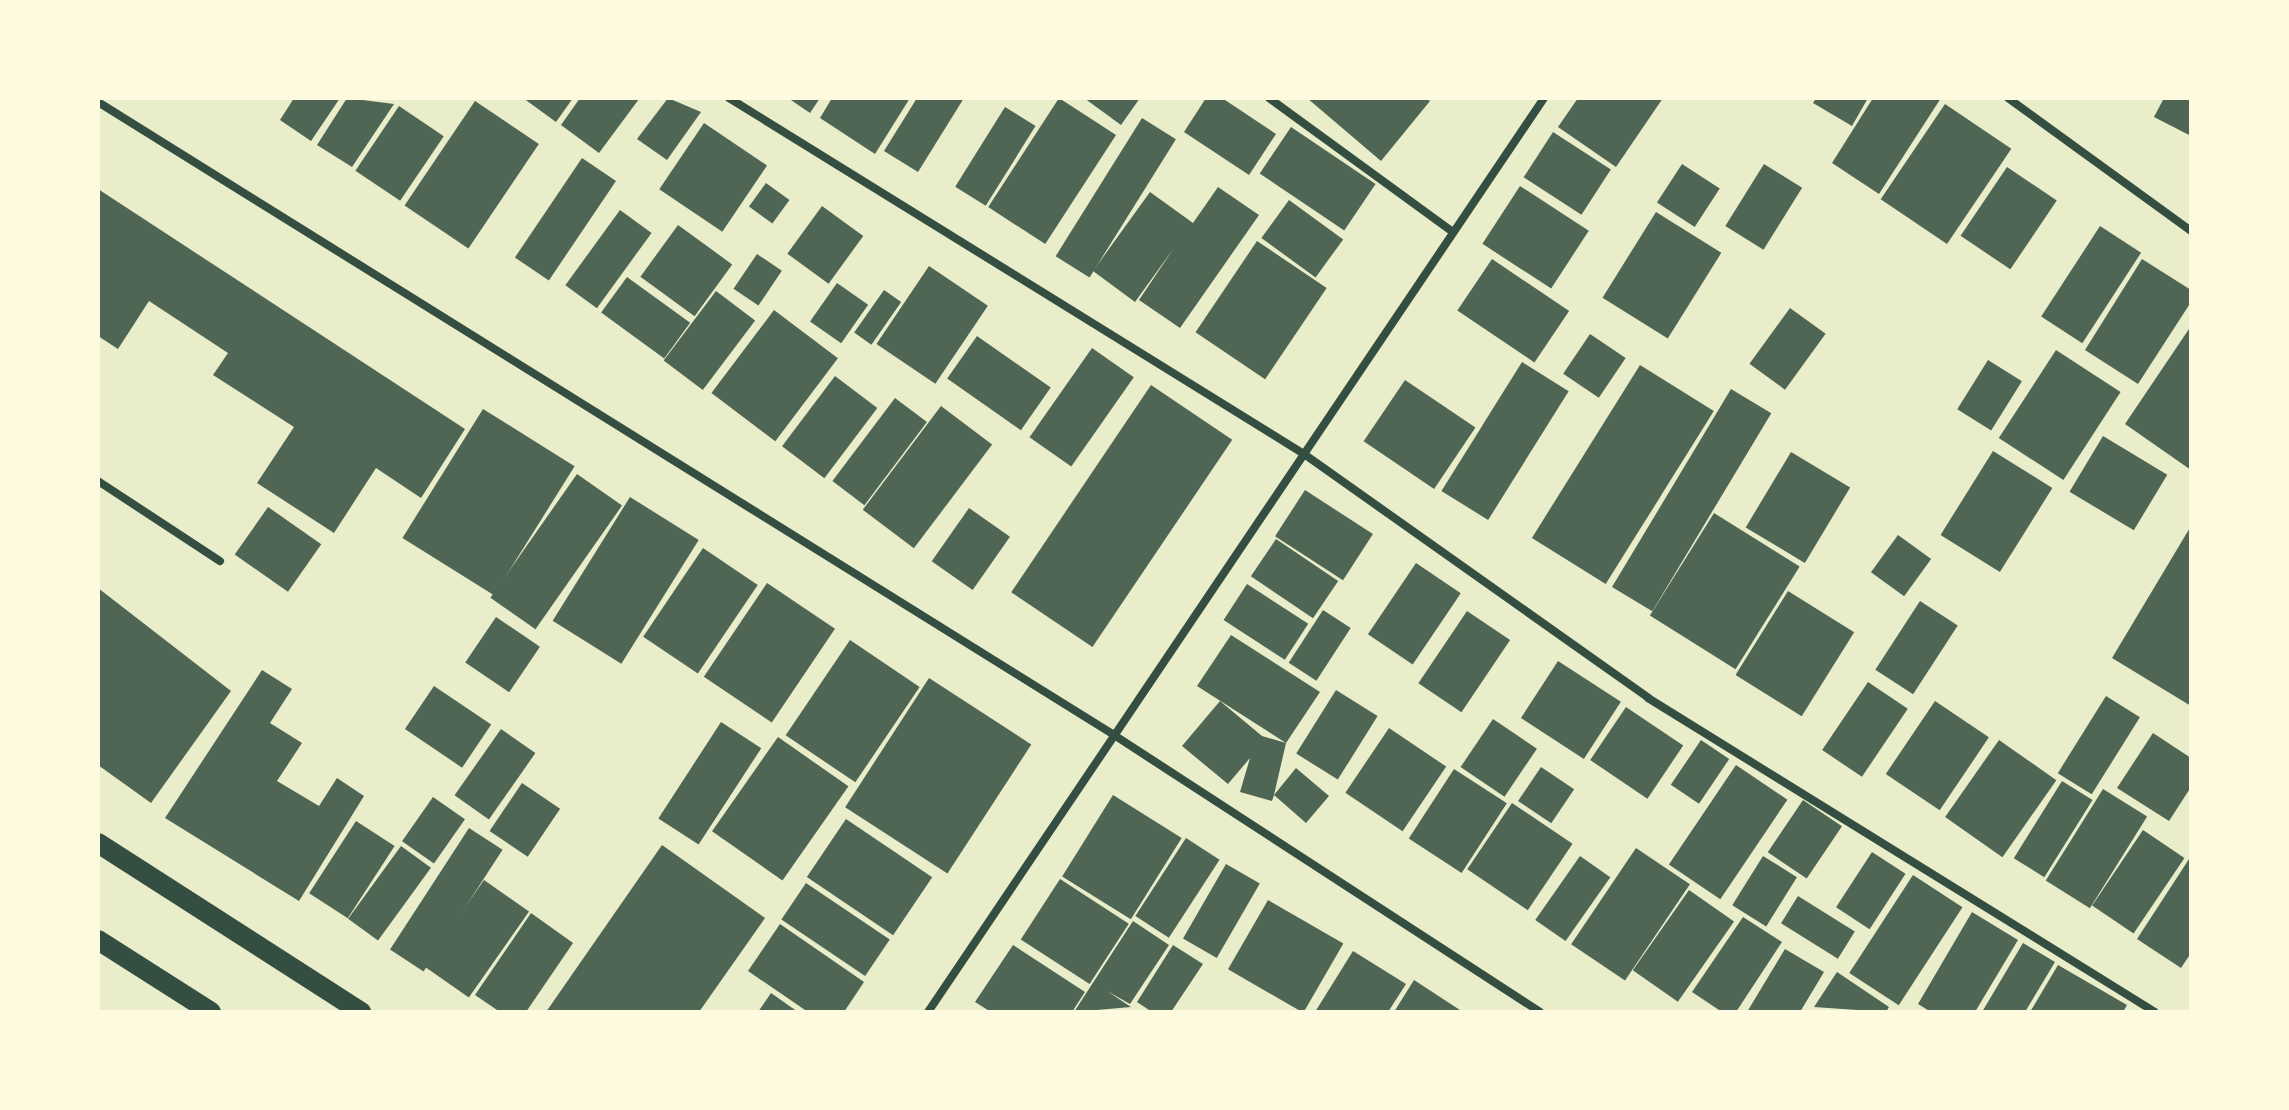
<!DOCTYPE html>
<html>
<head>
<meta charset="utf-8">
<style>
	body { margin:0 }
	#map { position:relative; width:2289px; height:1110px; overflow:hidden; background:#e9edc9; font-family:"Archivo Narrow",sans-serif }
	div>[style] { position:absolute }
	.building>* { inset:0; background:#4f6655; transform-origin:0 0 }
	.minor>* { height:8px; margin:-4px; padding:0 4px; transform-origin:4px; border-radius:4px; background:#344e41 }
	.primary>* { height:20px; margin:-10px; padding:0 10px; transform-origin:10px; border-radius:10px; background:#344e41 }
	span { translate:-50% -50%; white-space:nowrap; text-align:center; line-height:1.15; -webkit-text-stroke:6px #fefae0; paint-order:stroke }
	.frame { position:absolute; inset:0; border:100px solid #fefae0; pointer-events:none }
</style>
</head>
<body>
<div id="map">
	<div class="building">
		<i style="clip-path:polygon(294px 98px,340px 98px,311px 141px,280px 120px)"></i>
		<i style="clip-path:polygon(347px 98px,394px 104px,352px 167px,317px 145px)"></i>
		<i style="clip-path:polygon(523px 98px,573px 98px,556px 122px)"></i>
		<i style="clip-path:polygon(580px 98px,637px 98px,639px 99px,599px 153px,561px 125px)"></i>
		<i style="clip-path:polygon(668px 98px,701px 112px,667px 160px,637px 139px)"></i>
		<i style="clip-path:polygon(788px 98px,820px 98px,810px 113px)"></i>
		<i style="clip-path:polygon(832px 98px,910px 98px,875px 154px,820px 118px)"></i>
		<i style="clip-path:polygon(917px 98px,964px 98px,918px 172px,884px 151px)"></i>
		<i style="left:1059px;top:98px;width:68px;height:130px;rotate:33deg"></i>
		<i style="clip-path:polygon(1084px 98px,1140px 98px,1121px 125px)"></i>
		<i style="clip-path:polygon(1206px 98px,1222px 98px,1276px 134px,1249px 175px,1184px 132px)"></i>
		<i style="clip-path:polygon(1307px 98px,1426px 98px,1430px 101px,1381px 161px)"></i>
		<i style="clip-path:polygon(1578px 98px,1663px 98px,1616px 167px,1558px 127px)"></i>
		<i style="clip-path:polygon(1816px 98px,1868px 98px,1852px 126px,1813px 103px)"></i>
		<i style="clip-path:polygon(1873px 98px,1941px 98px,1879px 194px,1832px 163px)"></i>
		<i style="clip-path:polygon(2164px 98px,2191px 98px,2191px 136px,2154px 117px)"></i>
		<i style="left:475px;top:101px;width:77px;height:126px;rotate:34deg"></i>
		<i style="left:1945px;top:104px;width:80px;height:115px;rotate:34deg"></i>
		<i style="left:399px;top:106px;width:54px;height:78px;rotate:34deg"></i>
		<i style="left:1005px;top:107px;width:36px;height:94px;rotate:32deg"></i>
		<i style="left:1142px;top:118px;width:40px;height:163px;rotate:32deg"></i>
		<i style="left:704px;top:123px;width:76px;height:80px;rotate:34deg"></i>
		<i style="left:1291px;top:127px;width:102px;height:56px;rotate:34deg"></i>
		<i style="left:1553px;top:132px;width:69px;height:54px;rotate:33deg"></i>
		<i style="left:582px;top:158px;width:41px;height:120px;rotate:34deg"></i>
		<i style="left:1682px;top:164px;width:45px;height:46px;rotate:33deg"></i>
		<i style="left:1764px;top:164px;width:45px;height:73px;rotate:32deg"></i>
		<i style="left:2007px;top:167px;width:60px;height:83px;rotate:34deg"></i>
		<i style="left:766px;top:183px;width:29px;height:29px;rotate:36deg"></i>
		<i style="left:1520px;top:186px;width:82px;height:69px;rotate:33deg"></i>
		<i style="clip-path:polygon(1218px 187px,1259px 215px,1180px 328px,1139px 300px,1174px 248px,1135px 302px,1093px 271px,1150px 192px,1193px 223px)"></i>
		<i style="clip-path:polygon(98px 189px,465px 429px,421px 498px,376px 468px,334px 533px,257px 483px,294px 427px,213px 375px,228px 353px,149px 301px,118px 349px,98px 336px)"></i>
		<i style="left:1289px;top:200px;width:67px;height:47px;rotate:36deg"></i>
		<i style="left:822px;top:206px;width:51px;height:59px;rotate:36deg"></i>
		<i style="left:620px;top:210px;width:39px;height:93px;rotate:36deg"></i>
		<i style="left:1656px;top:212px;width:77px;height:101px;rotate:32deg"></i>
		<i style="left:678px;top:225px;width:67px;height:64px;rotate:36deg"></i>
		<i style="left:2100px;top:226px;width:49px;height:108px;rotate:33deg"></i>
		<i style="left:1257px;top:241px;width:84px;height:110px;rotate:34deg"></i>
		<i style="left:757px;top:254px;width:30px;height:42px;rotate:34deg"></i>
		<i style="left:1492px;top:259px;width:93px;height:62px;rotate:34deg"></i>
		<i style="clip-path:polygon(2142px 259px,2191px 290px,2191px 302px,2138px 384px,2085px 350px)"></i>
		<i style="left:929px;top:266px;width:71px;height:94px;rotate:34deg"></i>
		<i style="left:627px;top:277px;width:78px;height:44px;rotate:36deg"></i>
		<i style="left:837px;top:283px;width:38px;height:47px;rotate:35deg"></i>
		<i style="left:884px;top:290px;width:21px;height:52px;rotate:35deg"></i>
		<i style="left:716px;top:291px;width:49px;height:87px;rotate:37deg"></i>
		<i style="left:1790px;top:308px;width:44px;height:69px;rotate:36deg"></i>
		<i style="left:774px;top:310px;width:80px;height:104px;rotate:37deg"></i>
		<i style="clip-path:polygon(2191px 326px,2191px 470px,2125px 424px)"></i>
		<i style="left:1590px;top:334px;width:43px;height:48px;rotate:34deg"></i>
		<i style="left:977px;top:336px;width:90px;height:52px;rotate:35deg"></i>
		<i style="left:1092px;top:348px;width:51px;height:109px;rotate:35deg"></i>
		<i style="left:2056px;top:350px;width:77px;height:105px;rotate:33deg"></i>
		<i style="left:1988px;top:360px;width:40px;height:58px;rotate:32deg"></i>
		<i style="left:1522px;top:362px;width:55px;height:152px;rotate:32deg"></i>
		<i style="left:1640px;top:365px;width:87px;height:204px;rotate:32deg"></i>
		<i style="left:835px;top:376px;width:53px;height:88px;rotate:37deg"></i>
		<i style="left:1405px;top:380px;width:85px;height:74px;rotate:34deg"></i>
		<i style="left:1151px;top:385px;width:98px;height:250px;rotate:34deg"></i>
		<i style="left:1731px;top:389px;width:47px;height:231px;rotate:31deg"></i>
		<i style="left:895px;top:398px;width:40px;height:104px;rotate:37deg"></i>
		<i style="left:941px;top:406px;width:64px;height:130px;rotate:37deg"></i>
		<i style="left:483px;top:409px;width:108px;height:152px;rotate:32deg"></i>
		<i style="left:2103px;top:436px;width:75px;height:65px;rotate:31deg"></i>
		<i style="left:1993px;top:451px;width:70px;height:99px;rotate:32deg"></i>
		<i style="left:1791px;top:452px;width:69px;height:88px;rotate:31deg"></i>
		<i style="left:577px;top:474px;width:55px;height:151px;rotate:35deg"></i>
		<i style="left:1305px;top:490px;width:81px;height:55px;rotate:33deg"></i>
		<i style="left:630px;top:497px;width:81px;height:146px;rotate:32deg"></i>
		<i style="left:268px;top:507px;width:65px;height:58px;rotate:35deg"></i>
		<i style="left:969px;top:508px;width:50px;height:65px;rotate:35deg"></i>
		<i style="left:1714px;top:513px;width:101px;height:121px;rotate:32deg"></i>
		<i style="clip-path:polygon(2191px 526px,2191px 706px,2112px 658px)"></i>
		<i style="left:1898px;top:535px;width:41px;height:46px;rotate:36deg"></i>
		<i style="left:1276px;top:539px;width:75px;height:45px;rotate:34deg"></i>
		<i style="left:703px;top:548px;width:66px;height:107px;rotate:34deg"></i>
		<i style="left:1416px;top:563px;width:54px;height:86px;rotate:34deg"></i>
		<i style="left:767px;top:583px;width:82px;height:113px;rotate:34deg"></i>
		<i style="left:1247px;top:584px;width:73px;height:43px;rotate:33deg"></i>
		<i style="clip-path:polygon(98px 588px,231px 691px,151px 803px,98px 765px)"></i>
		<i style="left:1788px;top:591px;width:78px;height:99px;rotate:32deg"></i>
		<i style="left:1920px;top:601px;width:45px;height:82px;rotate:33deg"></i>
		<i style="left:1323px;top:610px;width:33px;height:63px;rotate:33deg"></i>
		<i style="left:1467px;top:611px;width:52px;height:87px;rotate:34deg"></i>
		<i style="left:496px;top:617px;width:53px;height:55px;rotate:34deg"></i>
		<i style="clip-path:polygon(1231px 635px,1320px 692px,1286px 743px,1274px 795px,1296px 768px,1329px 796px,1306px 823px,1274px 795px,1272px 801px,1240px 792px,1250px 758px,1228px 784px,1182px 746px,1220px 701px,1262px 736px,1286px 743px,1197px 686px)"></i>
		<i style="left:850px;top:640px;width:84px;height:115px;rotate:34deg"></i>
		<i style="left:1558px;top:661px;width:75px;height:68px;rotate:33deg"></i>
		<i style="clip-path:polygon(262px 670px,292px 689px,270px 723px,302px 743px,277px 781px,319px 806px,337px 778px,364px 796px,299px 901px,165px 818px)"></i>
		<i style="left:929px;top:678px;width:122px;height:154px;rotate:33deg"></i>
		<i style="left:1868px;top:682px;width:48px;height:82px;rotate:34deg"></i>
		<i style="left:434px;top:686px;width:69px;height:52px;rotate:34deg"></i>
		<i style="left:1336px;top:690px;width:49px;height:75px;rotate:32deg"></i>
		<i style="left:2106px;top:696px;width:40px;height:91px;rotate:32deg"></i>
		<i style="left:1935px;top:701px;width:65px;height:88px;rotate:34deg"></i>
		<i style="left:1626px;top:707px;width:69px;height:64px;rotate:34deg"></i>
		<i style="left:1493px;top:719px;width:53px;height:58px;rotate:34deg"></i>
		<i style="left:721px;top:722px;width:48px;height:115px;rotate:33deg"></i>
		<i style="left:1389px;top:728px;width:69px;height:78px;rotate:34deg"></i>
		<i style="left:501px;top:729px;width:42px;height:81px;rotate:35deg"></i>
		<i style="clip-path:polygon(2153px 733px,2191px 758px,2191px 787px,2169px 821px,2117px 788px)"></i>
		<i style="left:778px;top:737px;width:86px;height:115px;rotate:35deg"></i>
		<i style="left:1701px;top:740px;width:34px;height:54px;rotate:34deg"></i>
		<i style="left:1999px;top:740px;width:70px;height:94px;rotate:35deg"></i>
		<i style="left:1736px;top:765px;width:62px;height:120px;rotate:34deg"></i>
		<i style="left:1541px;top:767px;width:40px;height:41px;rotate:34deg"></i>
		<i style="left:1454px;top:769px;width:63px;height:83px;rotate:33deg"></i>
		<i style="left:2062px;top:781px;width:36px;height:91px;rotate:32deg"></i>
		<i style="left:522px;top:783px;width:46px;height:58px;rotate:34deg"></i>
		<i style="left:2103px;top:789px;width:52px;height:108px;rotate:32deg"></i>
		<i style="left:1113px;top:795px;width:81px;height:96px;rotate:32deg"></i>
		<i style="left:433px;top:797px;width:39px;height:54px;rotate:35deg"></i>
		<i style="left:1803px;top:800px;width:47px;height:63px;rotate:34deg"></i>
		<i style="left:1512px;top:803px;width:73px;height:80px;rotate:34deg"></i>
		<i style="left:846px;top:819px;width:104px;height:70px;rotate:34deg"></i>
		<i style="left:356px;top:821px;width:46px;height:86px;rotate:33deg"></i>
		<i style="left:469px;top:828px;width:40px;height:145px;rotate:33deg"></i>
		<i style="left:2143px;top:830px;width:50px;height:91px;rotate:34deg"></i>
		<i style="left:1186px;top:838px;width:40px;height:93px;rotate:33deg"></i>
		<i style="clip-path:polygon(662px 845px,765px 918px,699px 1012px,546px 1012px)"></i>
		<i style="left:401px;top:846px;width:37px;height:90px;rotate:36deg"></i>
		<i style="left:1636px;top:848px;width:65px;height:116px;rotate:34deg"></i>
		<i style="left:1872px;top:852px;width:40px;height:66px;rotate:33deg"></i>
		<i style="left:1580px;top:856px;width:37px;height:78px;rotate:35deg"></i>
		<i style="left:1763px;top:856px;width:40px;height:58px;rotate:32deg"></i>
		<i style="clip-path:polygon(2191px 856px,2191px 953px,2181px 968px,2137px 939px)"></i>
		<i style="left:1226px;top:864px;width:39px;height:86px;rotate:30deg"></i>
		<i style="left:1913px;top:875px;width:59px;height:117px;rotate:33deg"></i>
		<i style="left:1060px;top:879px;width:82px;height:72px;rotate:33deg"></i>
		<i style="left:484px;top:880px;width:55px;height:105px;rotate:35deg"></i>
		<i style="left:806px;top:883px;width:101px;height:44px;rotate:34deg"></i>
		<i style="left:1689px;top:890px;width:55px;height:98px;rotate:35deg"></i>
		<i style="left:1798px;top:896px;width:67px;height:32px;rotate:32deg"></i>
		<i style="left:1268px;top:900px;width:87px;height:80px;rotate:30deg"></i>
		<i style="clip-path:polygon(1972px 912px,2018px 940px,1975px 1012px,1931px 1012px,1918px 1004px)"></i>
		<i style="clip-path:polygon(531px 913px,573px 943px,526px 1012px,500px 1012px,475px 995px)"></i>
		<i style="clip-path:polygon(1743px 917px,1782px 942px,1736px 1012px,1722px 1012px,1692px 992px)"></i>
		<i style="clip-path:polygon(1133px 921px,1169px 945px,1130px 1004px,1107px 991px,1131px 1007px,1074px 1012px)"></i>
		<i style="clip-path:polygon(780px 924px,864px 982px,844px 1012px,808px 1012px,748px 971px)"></i>
		<i style="clip-path:polygon(2023px 943px,2055px 962px,2025px 1012px,1982px 1012px)"></i>
		<i style="clip-path:polygon(1013px 945px,1085px 992px,1072px 1012px,991px 1012px,975px 1002px)"></i>
		<i style="clip-path:polygon(1173px 945px,1203px 964px,1171px 1012px,1152px 1012px,1137px 1002px)"></i>
		<i style="clip-path:polygon(1785px 949px,1824px 972px,1800px 1012px,1747px 1012px)"></i>
		<i style="clip-path:polygon(1353px 951px,1406px 984px,1388px 1012px,1315px 1012px)"></i>
		<i style="clip-path:polygon(2058px 965px,2127px 1005px,2123px 1012px,2030px 1012px)"></i>
		<i style="clip-path:polygon(1837px 972px,1889px 1007px,1886px 1012px,1814px 1007px)"></i>
		<i style="clip-path:polygon(1414px 980px,1463px 1012px,1394px 1012px)"></i>
		<i style="clip-path:polygon(771px 993px,798px 1012px,758px 1012px)"></i>
	</div>
	<div class="minor">
		<i style="left:729px;top:98px;width:676px;rotate:31.76deg"></i>
		<i style="left:1304px;top:454px;width:422px;rotate:35.3deg"></i>
		<i style="left:1648px;top:698px;width:596px;rotate:31.77deg"></i>
		<i style="left:1269px;top:98px;width:228px;rotate:36.1deg"></i>
		<i style="left:2008px;top:98px;width:226px;rotate:36deg"></i>
		<i style="left:98px;top:102px;width:1197px;rotate:31.92deg"></i>
		<i style="left:1114px;top:735px;width:508px;rotate:33.03deg"></i>
		<i style="left:98px;top:481px;width:146px;rotate:33.3deg"></i>
		<i style="left:928px;top:1012px;width:1102px;rotate:-56.02deg"></i>
	</div>
	<div class="primary">
		<i style="left:98px;top:843px;width:313px;rotate:32.7deg"></i>
		<i style="left:98px;top:940px;width:134px;rotate:32.5deg"></i>
	</div>
	<div class="frame"></div>
</div>
</body>
</html>
